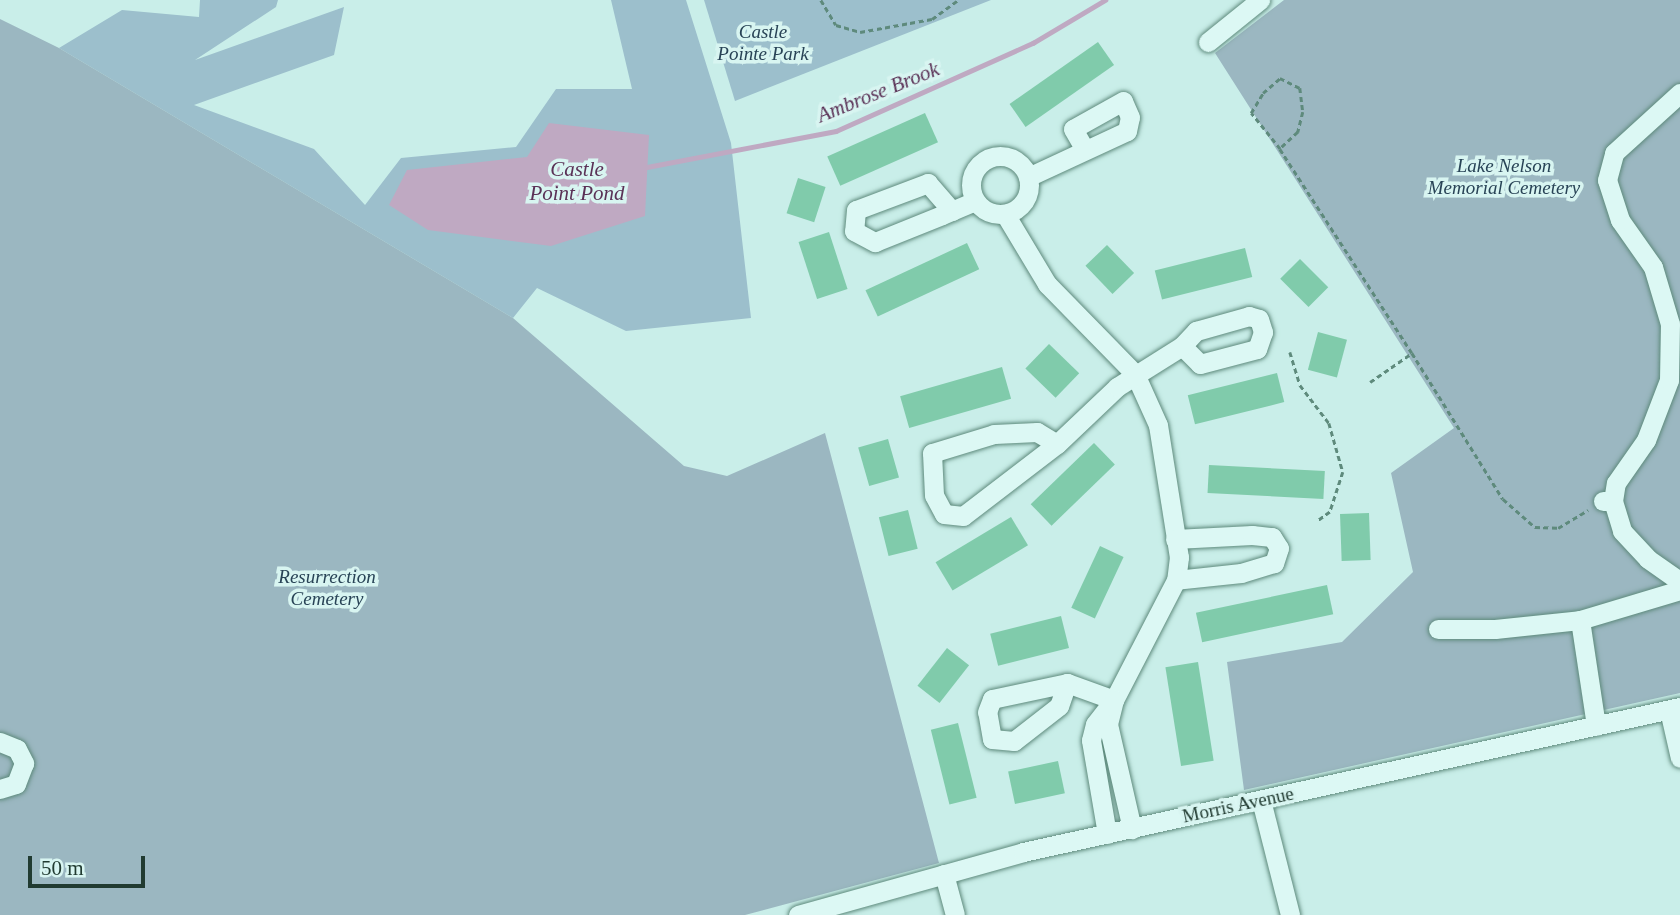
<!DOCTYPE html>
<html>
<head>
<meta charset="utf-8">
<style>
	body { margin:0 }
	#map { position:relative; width:1680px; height:915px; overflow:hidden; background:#c9eee9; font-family:"Times New Roman",serif }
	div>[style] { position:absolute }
	.green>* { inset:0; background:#9cbfcc }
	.cemetery>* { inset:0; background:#9bb7c1 }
	.water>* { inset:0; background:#bfa9c2 }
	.stream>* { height:4.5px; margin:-2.25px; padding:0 2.25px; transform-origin:2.25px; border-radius:2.25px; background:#bfa9c2 }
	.building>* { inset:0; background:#80cbab; transform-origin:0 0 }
	.path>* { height:2.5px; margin-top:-1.25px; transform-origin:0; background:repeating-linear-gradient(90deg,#5e8a7c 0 5px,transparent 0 8.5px) }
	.roads { filter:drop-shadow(0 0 2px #5e8a7c) drop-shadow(0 0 2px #5e8a7c) }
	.minor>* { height:19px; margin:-9.5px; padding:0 9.5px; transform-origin:9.5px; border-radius:9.5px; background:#dcf8f4 }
	.minor>.ring { margin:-9.5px; padding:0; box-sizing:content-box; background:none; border:19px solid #dcf8f4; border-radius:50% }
	span { translate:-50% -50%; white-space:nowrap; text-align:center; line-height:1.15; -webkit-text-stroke:7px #d8f5f1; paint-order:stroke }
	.park-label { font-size:19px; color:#284356; font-style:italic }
	.street-label { font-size:19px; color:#213b31 }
	.water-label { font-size:21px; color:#5a3156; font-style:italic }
	.scale { position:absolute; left:28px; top:856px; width:117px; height:32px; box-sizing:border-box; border:4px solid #213b31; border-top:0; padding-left:9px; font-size:21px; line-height:24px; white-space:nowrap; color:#213b31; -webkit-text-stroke:5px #d8f5f1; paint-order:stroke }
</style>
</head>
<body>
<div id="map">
	<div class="green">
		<i style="clip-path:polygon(200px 0,278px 0,276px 7px,195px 60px,344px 7px,334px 55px,194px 105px,314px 149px,365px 205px,401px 158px,516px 147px,556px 89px,632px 89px,611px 0,686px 0,731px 143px,751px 318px,626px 331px,537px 288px,513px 318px,59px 48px,122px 10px,199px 17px)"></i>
		<i style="clip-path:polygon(704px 0,991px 0,735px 101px)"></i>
	</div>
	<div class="cemetery">
		<i style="clip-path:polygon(1284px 0,1680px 0,1680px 693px,1244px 790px,1227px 662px,1342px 642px,1413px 572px,1391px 473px,1454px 428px,1215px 53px)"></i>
		<i style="clip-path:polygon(0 19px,59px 48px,513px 318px,684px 466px,727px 476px,825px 433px,939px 863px,745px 915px,0 915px)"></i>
	</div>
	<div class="water">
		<i style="clip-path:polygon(549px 123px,649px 135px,645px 216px,551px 246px,428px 230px,389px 205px,407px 170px,527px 157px)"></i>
	</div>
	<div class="stream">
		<i style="left:647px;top:167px;width:192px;rotate:-10.8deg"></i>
		<i style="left:836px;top:131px;width:216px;rotate:-24.1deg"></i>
		<i style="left:1033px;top:43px;width:84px;rotate:-30.8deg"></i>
	</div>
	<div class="building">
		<i style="left:1098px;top:42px;width:28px;height:108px;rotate:55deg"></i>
		<i style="left:925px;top:113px;width:32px;height:107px;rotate:66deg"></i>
		<i style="left:798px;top:178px;width:29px;height:37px;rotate:18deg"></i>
		<i style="left:829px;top:232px;width:60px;height:32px;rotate:72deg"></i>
		<i style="left:967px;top:243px;width:29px;height:112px;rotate:65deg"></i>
		<i style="left:1107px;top:245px;width:39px;height:30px;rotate:46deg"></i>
		<i style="left:1245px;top:248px;width:30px;height:93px;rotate:76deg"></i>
		<i style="left:1300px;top:259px;width:40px;height:28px;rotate:45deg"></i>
		<i style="left:1318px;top:332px;width:30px;height:39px;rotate:15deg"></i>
		<i style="left:1049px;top:344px;width:42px;height:34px;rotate:44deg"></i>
		<i style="left:1002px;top:367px;width:33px;height:106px;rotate:74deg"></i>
		<i style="left:1277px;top:373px;width:30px;height:92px;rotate:76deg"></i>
		<i style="left:888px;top:439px;width:40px;height:31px;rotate:74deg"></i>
		<i style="left:1094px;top:443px;width:30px;height:88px;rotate:46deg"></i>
		<i style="left:1209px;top:465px;width:116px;height:28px;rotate:3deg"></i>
		<i style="left:908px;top:510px;width:40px;height:30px;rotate:76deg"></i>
		<i style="left:1369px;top:513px;width:47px;height:29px;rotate:88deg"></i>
		<i style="left:1011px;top:517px;width:33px;height:88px;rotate:59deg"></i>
		<i style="left:1100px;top:546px;width:26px;height:68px;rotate:25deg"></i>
		<i style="left:1327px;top:585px;width:30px;height:134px;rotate:78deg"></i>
		<i style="left:1061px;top:616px;width:33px;height:73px;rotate:76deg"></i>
		<i style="left:947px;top:648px;width:28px;height:48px;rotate:38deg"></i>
		<i style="left:1198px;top:662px;width:100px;height:33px;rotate:81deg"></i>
		<i style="left:958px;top:723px;width:77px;height:28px;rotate:76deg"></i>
		<i style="left:1058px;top:761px;width:33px;height:51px;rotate:78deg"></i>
	</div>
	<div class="path">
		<i style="left:821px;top:0;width:29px;rotate:59deg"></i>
		<i style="left:836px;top:25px;width:25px;rotate:16deg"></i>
		<i style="left:860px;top:32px;width:73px;rotate:-10.2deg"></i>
		<i style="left:932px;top:19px;width:32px;rotate:-36deg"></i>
		<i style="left:1280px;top:149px;width:46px;rotate:-128.9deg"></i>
		<i style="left:1251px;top:113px;width:23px;rotate:-59deg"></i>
		<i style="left:1263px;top:93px;width:23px;rotate:-41deg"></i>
		<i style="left:1280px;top:78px;width:22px;rotate:27deg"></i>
		<i style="left:1300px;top:88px;width:24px;rotate:83deg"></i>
		<i style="left:1303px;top:112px;width:21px;rotate:104deg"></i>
		<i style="left:1298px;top:132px;width:25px;rotate:137deg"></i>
		<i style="left:1280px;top:149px;width:243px;rotate:57.1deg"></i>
		<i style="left:1290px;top:352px;width:34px;rotate:73deg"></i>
		<i style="left:1300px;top:385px;width:48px;rotate:52.7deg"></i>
		<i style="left:1329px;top:423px;width:51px;rotate:74.1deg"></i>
		<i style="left:1343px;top:472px;width:42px;rotate:108deg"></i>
		<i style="left:1330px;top:512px;width:14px;rotate:144deg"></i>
		<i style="left:1370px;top:382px;width:51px;rotate:-34.6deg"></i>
		<i style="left:1412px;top:353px;width:172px;rotate:58.1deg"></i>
		<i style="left:1503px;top:499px;width:43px;rotate:41.2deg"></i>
		<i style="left:1535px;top:527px;width:23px;rotate:2deg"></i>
		<i style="left:1558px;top:528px;width:35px;rotate:-31deg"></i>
	</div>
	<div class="roads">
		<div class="minor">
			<i style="left:1208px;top:42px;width:67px;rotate:-38.9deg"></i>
			<i class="ring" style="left:971px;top:156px;width:39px;height:39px"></i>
			<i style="left:1028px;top:177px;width:109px;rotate:-24.9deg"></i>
			<i style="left:1127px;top:131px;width:14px;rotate:-78deg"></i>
			<i style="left:1130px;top:117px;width:17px;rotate:-114deg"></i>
			<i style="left:1123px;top:101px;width:57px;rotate:150.8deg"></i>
			<i style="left:1073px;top:129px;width:24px;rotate:60deg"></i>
			<i style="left:952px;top:211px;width:37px;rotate:-131deg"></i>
			<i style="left:928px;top:183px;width:77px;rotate:159.4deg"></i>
			<i style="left:856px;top:210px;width:21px;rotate:95deg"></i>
			<i style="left:854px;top:231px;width:24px;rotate:28deg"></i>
			<i style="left:875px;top:242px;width:72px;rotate:-21.9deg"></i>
			<i style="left:942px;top:215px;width:36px;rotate:-23deg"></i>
			<i style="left:1005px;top:214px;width:82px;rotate:59deg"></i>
			<i style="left:1047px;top:284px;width:126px;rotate:45.6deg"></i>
			<i style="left:1135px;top:374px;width:56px;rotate:65.7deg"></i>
			<i style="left:1158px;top:425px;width:134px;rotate:81deg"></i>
			<i style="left:1179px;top:557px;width:23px;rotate:97deg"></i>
			<i style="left:1176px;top:580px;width:135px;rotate:117.3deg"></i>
			<i style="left:1114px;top:700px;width:50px;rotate:-160.1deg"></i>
			<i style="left:1249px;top:316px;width:10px;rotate:17deg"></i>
			<i style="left:1259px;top:319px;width:14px;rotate:73deg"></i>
			<i style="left:1263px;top:332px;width:18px;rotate:109deg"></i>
			<i style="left:1257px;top:349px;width:59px;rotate:165.3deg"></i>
			<i style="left:1200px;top:364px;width:25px;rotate:-135deg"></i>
			<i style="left:1182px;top:346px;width:21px;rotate:-47deg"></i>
			<i style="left:1196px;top:331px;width:55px;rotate:-15.8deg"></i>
			<i style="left:1037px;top:432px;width:23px;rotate:31deg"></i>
			<i style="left:1057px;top:444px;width:118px;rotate:142.5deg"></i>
			<i style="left:963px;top:516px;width:19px;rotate:-174deg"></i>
			<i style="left:944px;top:514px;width:21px;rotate:-118deg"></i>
			<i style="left:934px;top:495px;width:42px;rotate:-92.7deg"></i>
			<i style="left:932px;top:453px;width:65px;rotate:-17deg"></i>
			<i style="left:994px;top:434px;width:43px;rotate:-2.7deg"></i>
			<i style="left:1057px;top:444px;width:83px;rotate:-43.5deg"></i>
			<i style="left:1117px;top:387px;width:77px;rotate:-32.2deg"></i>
			<i style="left:1603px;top:501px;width:10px"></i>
			<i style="left:1613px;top:501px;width:31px;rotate:73deg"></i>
			<i style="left:1622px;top:531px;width:38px;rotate:47deg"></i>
			<i style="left:1648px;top:559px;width:39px;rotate:35deg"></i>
			<i style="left:1613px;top:501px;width:18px;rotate:-81deg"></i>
			<i style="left:1616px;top:483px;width:52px;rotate:-55.1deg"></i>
			<i style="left:1646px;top:440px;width:64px;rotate:-69deg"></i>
			<i style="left:1669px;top:380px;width:56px;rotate:-89deg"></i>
			<i style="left:1670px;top:324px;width:59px;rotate:-106.6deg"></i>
			<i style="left:1653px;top:267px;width:57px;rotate:-125.1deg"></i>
			<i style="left:1620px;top:220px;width:42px;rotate:-108deg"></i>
			<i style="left:1607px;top:180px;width:28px;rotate:-75deg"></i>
			<i style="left:1614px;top:153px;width:89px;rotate:-42.3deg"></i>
			<i style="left:1175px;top:539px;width:77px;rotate:-3deg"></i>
			<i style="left:1252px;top:535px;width:20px;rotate:6deg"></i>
			<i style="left:1272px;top:537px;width:13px;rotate:58deg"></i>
			<i style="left:1279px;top:548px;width:16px;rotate:108deg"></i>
			<i style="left:1274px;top:563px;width:34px;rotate:163deg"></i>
			<i style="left:1241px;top:573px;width:65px;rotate:173.9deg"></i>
			<i style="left:1580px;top:620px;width:107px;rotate:81.4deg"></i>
			<i style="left:1438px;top:629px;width:57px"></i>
			<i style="left:1495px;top:629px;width:85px;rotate:-6deg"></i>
			<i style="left:1580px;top:620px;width:104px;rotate:-16.7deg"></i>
			<i style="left:1067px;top:683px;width:24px;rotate:109deg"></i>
			<i style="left:1059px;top:706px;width:57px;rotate:142.1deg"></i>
			<i style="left:1014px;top:741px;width:22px;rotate:-175deg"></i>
			<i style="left:992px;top:739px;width:27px;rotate:-100deg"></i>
			<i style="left:987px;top:712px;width:14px;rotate:-69deg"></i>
			<i style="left:992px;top:699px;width:77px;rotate:-12deg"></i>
			<i style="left:1669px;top:710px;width:49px;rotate:77.1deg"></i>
			<i style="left:0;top:742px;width:18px;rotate:22deg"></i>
			<i style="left:17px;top:749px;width:16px;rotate:63deg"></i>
			<i style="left:24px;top:763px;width:22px;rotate:111deg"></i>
			<i style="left:16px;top:784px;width:17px;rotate:163deg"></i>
			<i style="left:1261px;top:800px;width:119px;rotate:75.8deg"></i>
			<i style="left:1107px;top:834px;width:95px;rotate:-99.7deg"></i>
			<i style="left:1091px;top:740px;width:16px;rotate:-76deg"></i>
			<i style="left:1095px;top:724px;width:31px;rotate:-52deg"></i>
			<i style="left:1114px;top:700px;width:25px;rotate:104deg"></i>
			<i style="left:1108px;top:724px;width:108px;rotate:77.1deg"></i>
			<i style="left:944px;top:874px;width:42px;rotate:75deg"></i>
			<i style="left:798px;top:915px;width:234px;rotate:-15.6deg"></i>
			<i style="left:1023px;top:852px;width:673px;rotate:-12.45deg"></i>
		</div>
	</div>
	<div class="park-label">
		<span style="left:763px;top:43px">Castle<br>Pointe Park</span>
		<span style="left:1504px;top:177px">Lake Nelson<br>Memorial Cemetery</span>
		<span style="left:327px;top:588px">Resurrection<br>Cemetery</span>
	</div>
	<div class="street-label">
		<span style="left:1238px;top:805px;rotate:-12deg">Morris Avenue</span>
	</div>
	<div class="water-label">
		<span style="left:878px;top:92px;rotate:-22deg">Ambrose Brook</span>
		<span style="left:577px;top:181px">Castle<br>Point Pond</span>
	</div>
	<div class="scale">50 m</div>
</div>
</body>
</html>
